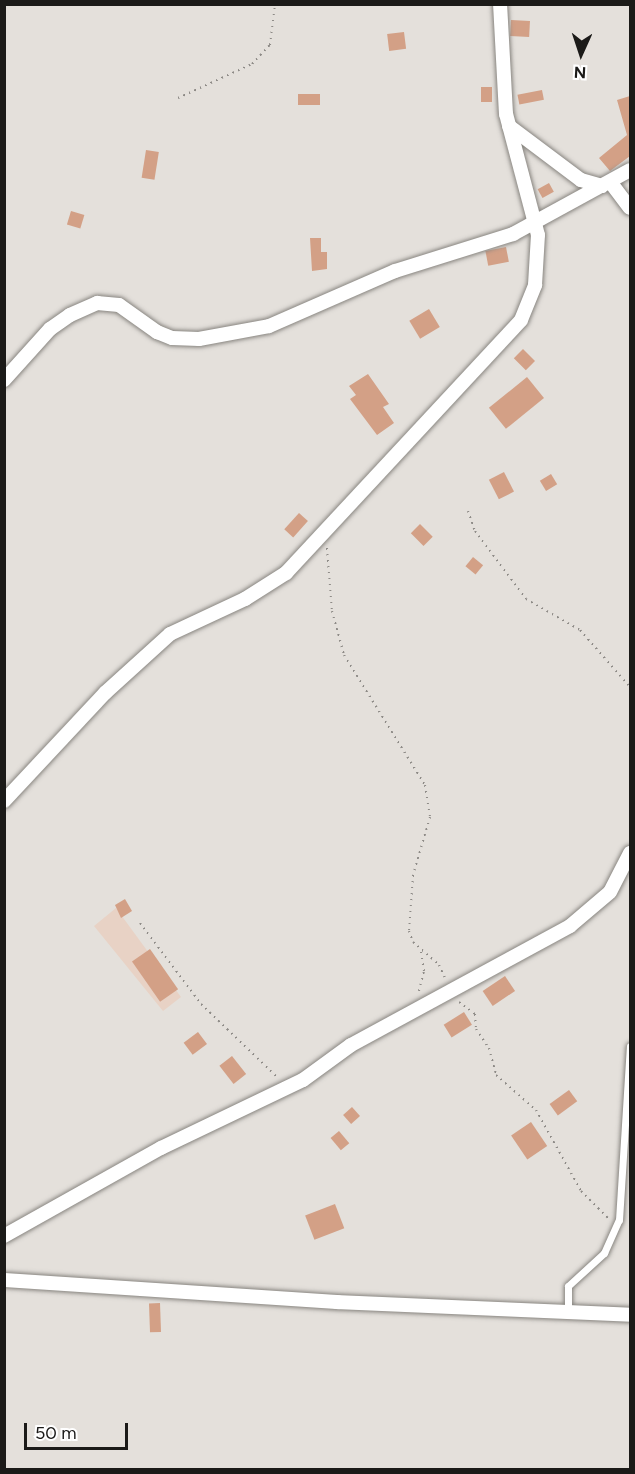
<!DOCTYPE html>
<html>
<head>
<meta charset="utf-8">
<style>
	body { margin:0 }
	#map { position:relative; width:635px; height:1474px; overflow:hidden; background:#e4e0db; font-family:Figtree,sans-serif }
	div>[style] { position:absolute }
	.education>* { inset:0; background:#e8d2c5 }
	.building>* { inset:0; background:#d3a086; transform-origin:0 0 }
	.path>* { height:2px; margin-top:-1px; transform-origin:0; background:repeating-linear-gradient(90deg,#8e8b87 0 1.5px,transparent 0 6px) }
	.roads { filter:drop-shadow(0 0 2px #888580) drop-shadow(0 0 2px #888580) }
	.service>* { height:7px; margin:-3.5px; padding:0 3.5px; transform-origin:3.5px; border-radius:3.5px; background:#fff }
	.minor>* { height:14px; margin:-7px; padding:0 7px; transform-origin:7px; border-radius:7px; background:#fff }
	span { translate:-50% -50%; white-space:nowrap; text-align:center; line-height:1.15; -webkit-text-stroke:4.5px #fff; paint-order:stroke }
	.frame { position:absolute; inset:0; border:6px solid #1b1a18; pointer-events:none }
	.north { position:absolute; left:551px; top:24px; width:60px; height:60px; -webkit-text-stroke:4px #fff; paint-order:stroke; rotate:183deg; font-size:16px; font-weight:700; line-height:24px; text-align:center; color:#1b1a18 }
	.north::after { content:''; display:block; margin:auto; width:21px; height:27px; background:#1b1a18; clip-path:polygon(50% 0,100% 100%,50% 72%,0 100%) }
	.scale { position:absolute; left:24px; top:1423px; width:104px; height:27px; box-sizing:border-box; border:3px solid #1b1a18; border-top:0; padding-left:8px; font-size:18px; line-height:21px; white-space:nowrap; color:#1b1a18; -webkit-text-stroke:4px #fff; paint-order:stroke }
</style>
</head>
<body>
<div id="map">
	<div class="education">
		<i style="clip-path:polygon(116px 908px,181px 997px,163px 1011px,94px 926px)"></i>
	</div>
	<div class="building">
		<i style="left:511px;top:20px;width:19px;height:16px;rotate:3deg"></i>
		<i style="left:404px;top:32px;width:17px;height:17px;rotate:83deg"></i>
		<i style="left:481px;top:87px;width:11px;height:15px"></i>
		<i style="left:542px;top:90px;width:10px;height:25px;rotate:79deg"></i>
		<i style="left:298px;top:94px;width:22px;height:11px"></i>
		<i style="clip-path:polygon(630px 96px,630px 156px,610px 171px,599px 158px,627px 135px,617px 100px)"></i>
		<i style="left:146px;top:150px;width:13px;height:28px;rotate:9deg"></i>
		<i style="left:549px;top:183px;width:10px;height:13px;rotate:61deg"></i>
		<i style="left:71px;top:211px;width:14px;height:14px;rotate:17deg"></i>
		<i style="clip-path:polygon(310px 238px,321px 238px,321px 252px,327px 252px,327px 269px,312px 271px)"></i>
		<i style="left:506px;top:247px;width:15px;height:21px;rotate:79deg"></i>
		<i style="left:429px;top:309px;width:21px;height:23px;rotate:59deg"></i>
		<i style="left:523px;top:349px;width:17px;height:13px;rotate:45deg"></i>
		<i style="clip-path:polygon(368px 374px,389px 404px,383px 407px,394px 423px,377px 435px,350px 399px,356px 395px,349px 386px)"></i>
		<i style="left:527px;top:377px;width:27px;height:49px;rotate:51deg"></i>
		<i style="left:504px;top:472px;width:22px;height:17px;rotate:63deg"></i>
		<i style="left:551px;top:474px;width:12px;height:13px;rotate:59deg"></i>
		<i style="left:299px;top:513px;width:12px;height:22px;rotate:42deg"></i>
		<i style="left:420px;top:524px;width:18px;height:13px;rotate:45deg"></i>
		<i style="left:473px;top:557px;width:13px;height:12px;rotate:39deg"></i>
		<i style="clip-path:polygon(125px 899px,132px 911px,121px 918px,115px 905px)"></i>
		<i style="left:150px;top:949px;width:49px;height:22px;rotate:55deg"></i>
		<i style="left:505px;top:976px;width:18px;height:27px;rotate:56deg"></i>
		<i style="left:464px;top:1012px;width:15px;height:24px;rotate:58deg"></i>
		<i style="left:198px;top:1032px;width:15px;height:18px;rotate:53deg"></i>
		<i style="left:232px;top:1056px;width:23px;height:16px;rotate:52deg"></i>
		<i style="left:569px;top:1090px;width:14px;height:24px;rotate:54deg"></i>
		<i style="left:352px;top:1107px;width:12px;height:12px;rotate:48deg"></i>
		<i style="left:531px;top:1122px;width:29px;height:24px;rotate:56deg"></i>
		<i style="left:339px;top:1131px;width:16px;height:11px;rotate:50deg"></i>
		<i style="left:335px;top:1204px;width:26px;height:32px;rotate:69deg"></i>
		<i style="left:160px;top:1303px;width:29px;height:11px;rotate:88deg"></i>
	</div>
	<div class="path">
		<i style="left:4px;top:7px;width:3px;rotate:-72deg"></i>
		<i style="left:178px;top:98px;width:81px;rotate:-24.7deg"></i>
		<i style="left:252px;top:64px;width:26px;rotate:-47deg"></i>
		<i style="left:270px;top:45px;width:41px;rotate:-83deg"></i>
		<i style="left:468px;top:511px;width:21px;rotate:71deg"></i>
		<i style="left:475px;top:531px;width:85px;rotate:53.1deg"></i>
		<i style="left:526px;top:599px;width:62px;rotate:29.9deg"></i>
		<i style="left:580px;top:630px;width:76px;rotate:48.7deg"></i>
		<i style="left:327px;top:548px;width:63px;rotate:85.5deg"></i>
		<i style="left:332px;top:611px;width:46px;rotate:74.7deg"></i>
		<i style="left:344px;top:655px;width:153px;rotate:58.1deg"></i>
		<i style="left:425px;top:785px;width:32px;rotate:81deg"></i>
		<i style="left:430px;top:817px;width:60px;rotate:106.3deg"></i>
		<i style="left:413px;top:875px;width:56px;rotate:94.1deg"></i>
		<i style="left:409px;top:931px;width:12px;rotate:70deg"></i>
		<i style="left:413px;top:942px;width:35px;rotate:41deg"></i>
		<i style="left:439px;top:965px;width:17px;rotate:65deg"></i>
		<i style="left:140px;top:923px;width:101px;rotate:53deg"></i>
		<i style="left:201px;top:1004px;width:105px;rotate:43.8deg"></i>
		<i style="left:419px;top:991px;width:21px;rotate:-76deg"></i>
		<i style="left:424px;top:971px;width:24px;rotate:-99deg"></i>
		<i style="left:459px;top:1002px;width:20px;rotate:37deg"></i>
		<i style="left:475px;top:1014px;width:15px;rotate:86deg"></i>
		<i style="left:476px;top:1029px;width:23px;rotate:56deg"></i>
		<i style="left:489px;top:1048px;width:28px;rotate:75deg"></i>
		<i style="left:496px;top:1075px;width:53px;rotate:41.2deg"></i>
		<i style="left:536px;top:1110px;width:93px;rotate:60.9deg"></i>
		<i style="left:581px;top:1191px;width:40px;rotate:45deg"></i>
	</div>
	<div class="roads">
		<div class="service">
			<i style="left:568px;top:1311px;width:25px;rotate:-90deg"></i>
			<i style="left:568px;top:1286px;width:49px;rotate:-42.5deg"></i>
			<i style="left:604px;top:1253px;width:36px;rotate:-66deg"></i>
			<i style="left:619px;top:1220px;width:174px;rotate:-86.4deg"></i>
		</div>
		<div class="minor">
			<i style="left:509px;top:126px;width:90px;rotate:36.9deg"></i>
			<i style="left:581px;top:180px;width:22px;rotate:16deg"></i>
			<i style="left:611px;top:183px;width:31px;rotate:53deg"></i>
			<i style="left:4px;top:380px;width:69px;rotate:-48deg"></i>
			<i style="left:50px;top:329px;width:24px;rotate:-35deg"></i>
			<i style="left:70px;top:315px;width:30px;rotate:-24deg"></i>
			<i style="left:97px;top:303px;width:22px;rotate:5deg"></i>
			<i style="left:119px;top:305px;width:47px;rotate:35.4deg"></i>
			<i style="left:157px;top:332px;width:16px;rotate:22deg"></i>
			<i style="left:172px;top:338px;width:27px;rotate:2deg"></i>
			<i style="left:199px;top:339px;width:71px;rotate:-10.5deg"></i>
			<i style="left:269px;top:326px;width:137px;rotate:-23.6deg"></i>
			<i style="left:395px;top:271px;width:124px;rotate:-17.4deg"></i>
			<i style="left:513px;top:234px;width:133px;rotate:-28.7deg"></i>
			<i style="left:4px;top:801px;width:148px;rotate:-46.9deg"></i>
			<i style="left:105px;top:693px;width:88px;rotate:-42.2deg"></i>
			<i style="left:170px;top:634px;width:83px;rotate:-25deg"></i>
			<i style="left:245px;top:599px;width:49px;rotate:-32.4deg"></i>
			<i style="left:286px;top:573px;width:345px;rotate:-47.1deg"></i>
			<i style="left:521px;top:320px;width:38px;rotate:-68deg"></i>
			<i style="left:535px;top:285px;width:50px;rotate:-86.6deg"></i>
			<i style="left:538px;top:235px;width:125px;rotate:-104.8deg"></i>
			<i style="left:506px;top:114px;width:110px;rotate:-93.1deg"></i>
			<i style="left:4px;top:1236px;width:180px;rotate:-29.3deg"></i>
			<i style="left:161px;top:1148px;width:157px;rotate:-25.6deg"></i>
			<i style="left:303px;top:1080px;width:59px;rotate:-36.1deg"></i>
			<i style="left:351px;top:1045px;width:249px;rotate:-28.5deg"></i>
			<i style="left:570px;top:926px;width:52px;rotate:-40.4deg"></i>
			<i style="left:610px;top:892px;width:44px;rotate:-62.9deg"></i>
			<i style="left:4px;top:1280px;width:334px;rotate:3.8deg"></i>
			<i style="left:337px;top:1302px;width:293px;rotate:2.5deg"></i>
		</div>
	</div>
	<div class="frame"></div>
	<div class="north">N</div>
	<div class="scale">50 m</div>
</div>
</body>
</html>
